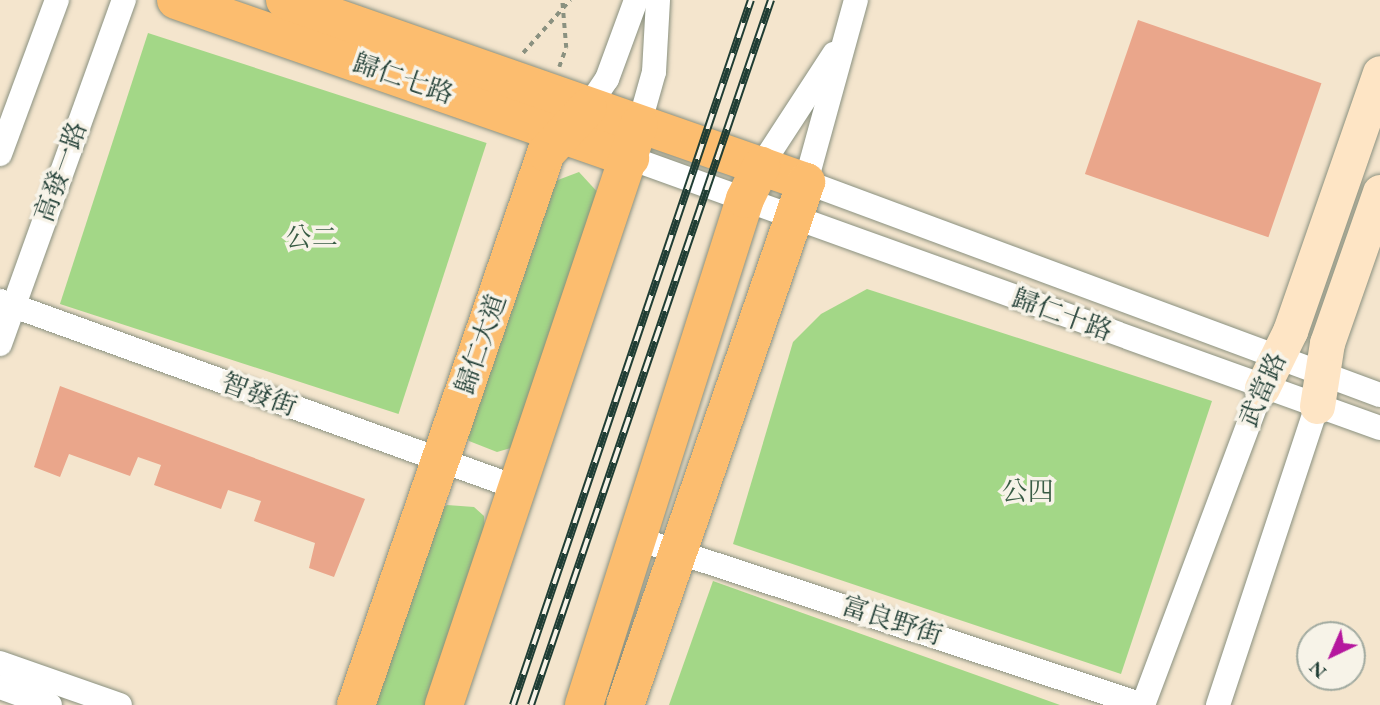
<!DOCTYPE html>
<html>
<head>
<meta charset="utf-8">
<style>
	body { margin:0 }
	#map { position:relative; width:1380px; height:705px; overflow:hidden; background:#f4e5cd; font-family:"EB Garamond","Noto Serif TC",serif }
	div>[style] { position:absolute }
	.green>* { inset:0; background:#a3d787; transform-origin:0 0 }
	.building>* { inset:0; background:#eaa68b; transform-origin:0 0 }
	.path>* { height:3.5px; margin-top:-1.75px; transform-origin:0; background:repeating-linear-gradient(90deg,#8a9180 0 5px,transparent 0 10px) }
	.roads { filter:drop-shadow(0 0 2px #8a9180) drop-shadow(0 0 2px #8a9180) }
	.street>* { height:24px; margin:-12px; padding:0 12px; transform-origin:12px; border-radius:12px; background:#fff }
	.secondary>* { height:35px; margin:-17.5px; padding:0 17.5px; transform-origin:17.5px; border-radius:17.5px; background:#fee5c5 }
	.primary>* { height:38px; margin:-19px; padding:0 19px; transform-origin:19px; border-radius:19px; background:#fcbd6f }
	.rail>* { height:8px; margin-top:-4px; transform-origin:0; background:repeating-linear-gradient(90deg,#f7f3e8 0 16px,#1f3d34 0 32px); box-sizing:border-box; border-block:2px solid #1f3d34 }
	span { translate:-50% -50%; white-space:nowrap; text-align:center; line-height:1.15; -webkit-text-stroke:7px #f7f3e8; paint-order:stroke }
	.street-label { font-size:26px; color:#1f3d34 }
	.park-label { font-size:26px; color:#395c45 }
	.north { position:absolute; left:1296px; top:621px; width:70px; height:70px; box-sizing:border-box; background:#f7f3e8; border:2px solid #a1aaa0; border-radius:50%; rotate:224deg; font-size:19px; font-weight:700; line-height:28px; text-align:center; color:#1f3d34 }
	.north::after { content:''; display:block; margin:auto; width:24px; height:32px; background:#b5179e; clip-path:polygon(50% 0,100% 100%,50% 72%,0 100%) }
</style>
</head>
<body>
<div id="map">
	<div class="green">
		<i style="left:148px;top:33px;width:356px;height:285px;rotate:18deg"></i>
		<i style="clip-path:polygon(579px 172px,602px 197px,511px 448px,497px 452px,469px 441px,464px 420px,550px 183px)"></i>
		<i style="clip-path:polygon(867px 289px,1212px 401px,1121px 674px,733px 544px,793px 342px,821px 314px)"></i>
		<i style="clip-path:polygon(447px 505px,474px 507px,484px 516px,485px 533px,430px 705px,367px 705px,436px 514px)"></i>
		<i style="clip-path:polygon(713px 581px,1060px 705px,669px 705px)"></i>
	</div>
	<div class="building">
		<i style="left:1138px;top:20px;width:194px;height:163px;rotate:19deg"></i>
		<i style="clip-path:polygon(60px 386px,365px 499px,334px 577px,309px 568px,315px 543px,254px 521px,261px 501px,228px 490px,221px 509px,154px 485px,161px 465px,138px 457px,130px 476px,69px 454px,60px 477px,34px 467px)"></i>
	</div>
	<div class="path">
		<i style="left:523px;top:53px;width:71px;rotate:-48.4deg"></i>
		<i style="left:559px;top:67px;width:20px;rotate:-70deg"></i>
		<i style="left:566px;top:48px;width:48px;rotate:-94.8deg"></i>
	</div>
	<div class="roads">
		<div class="street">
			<i style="left:856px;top:0;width:189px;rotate:105.4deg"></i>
			<i style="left:806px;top:182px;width:612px;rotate:20.36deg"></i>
			<i style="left:588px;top:107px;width:34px;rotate:-56deg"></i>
			<i style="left:607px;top:79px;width:84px;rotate:-69.8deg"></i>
			<i style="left:639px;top:125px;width:55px;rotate:-74.2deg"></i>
			<i style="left:654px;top:72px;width:72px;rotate:-86.8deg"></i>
			<i style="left:0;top:154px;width:164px;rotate:-69.7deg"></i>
			<i style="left:630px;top:158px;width:797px;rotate:19.8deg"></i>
			<i style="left:761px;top:166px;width:134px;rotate:-56.9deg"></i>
			<i style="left:0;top:301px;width:551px;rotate:19.85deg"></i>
			<i style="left:0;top:344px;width:366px;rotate:-70.2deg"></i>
			<i style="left:641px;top:540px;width:528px;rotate:18.19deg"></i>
			<i style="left:0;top:663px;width:127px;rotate:19.3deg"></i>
			<i style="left:0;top:687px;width:53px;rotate:19.8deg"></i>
			<i style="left:1143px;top:705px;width:339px;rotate:-69.4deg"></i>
			<i style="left:1218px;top:705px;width:315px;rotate:-71.7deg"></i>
		</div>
		<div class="secondary">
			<i style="left:1262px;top:388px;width:64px;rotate:-63.8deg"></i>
			<i style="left:1290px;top:331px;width:273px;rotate:-70.8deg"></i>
			<i style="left:1317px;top:406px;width:64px;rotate:-81deg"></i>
			<i style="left:1327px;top:343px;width:160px;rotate:-70.7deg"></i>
		</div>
		<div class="primary">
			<i style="left:176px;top:0;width:481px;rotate:19.2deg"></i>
			<i style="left:285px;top:0;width:552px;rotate:19.26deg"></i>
			<i style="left:806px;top:182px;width:553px;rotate:109.09deg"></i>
			<i style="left:356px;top:705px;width:584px;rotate:-71.01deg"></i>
			<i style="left:546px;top:153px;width:62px;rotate:-47.6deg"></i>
			<i style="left:444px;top:705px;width:612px;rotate:-71.42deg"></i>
			<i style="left:584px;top:705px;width:531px;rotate:-72.35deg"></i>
			<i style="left:745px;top:199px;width:37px;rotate:-64deg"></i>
		</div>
	</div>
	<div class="rail">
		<i style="left:513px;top:705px;width:744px;rotate:-71.35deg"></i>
		<i style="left:531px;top:705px;width:745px;rotate:-71.2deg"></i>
	</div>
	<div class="street-label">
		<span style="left:403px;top:79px;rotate:19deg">歸仁七路</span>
		<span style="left:61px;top:172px;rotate:-70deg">高發一路</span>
		<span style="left:1062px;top:315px;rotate:20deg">歸仁十路</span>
		<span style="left:481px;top:344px;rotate:-71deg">歸仁大道</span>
		<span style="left:1263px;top:390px;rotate:-66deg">武當路</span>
		<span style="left:259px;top:395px;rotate:20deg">智發街</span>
		<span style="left:892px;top:621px;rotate:18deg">富良野街</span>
	</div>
	<div class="park-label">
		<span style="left:312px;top:238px">公二</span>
		<span style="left:1028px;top:492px">公四</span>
	</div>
	<div class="north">N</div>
</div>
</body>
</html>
